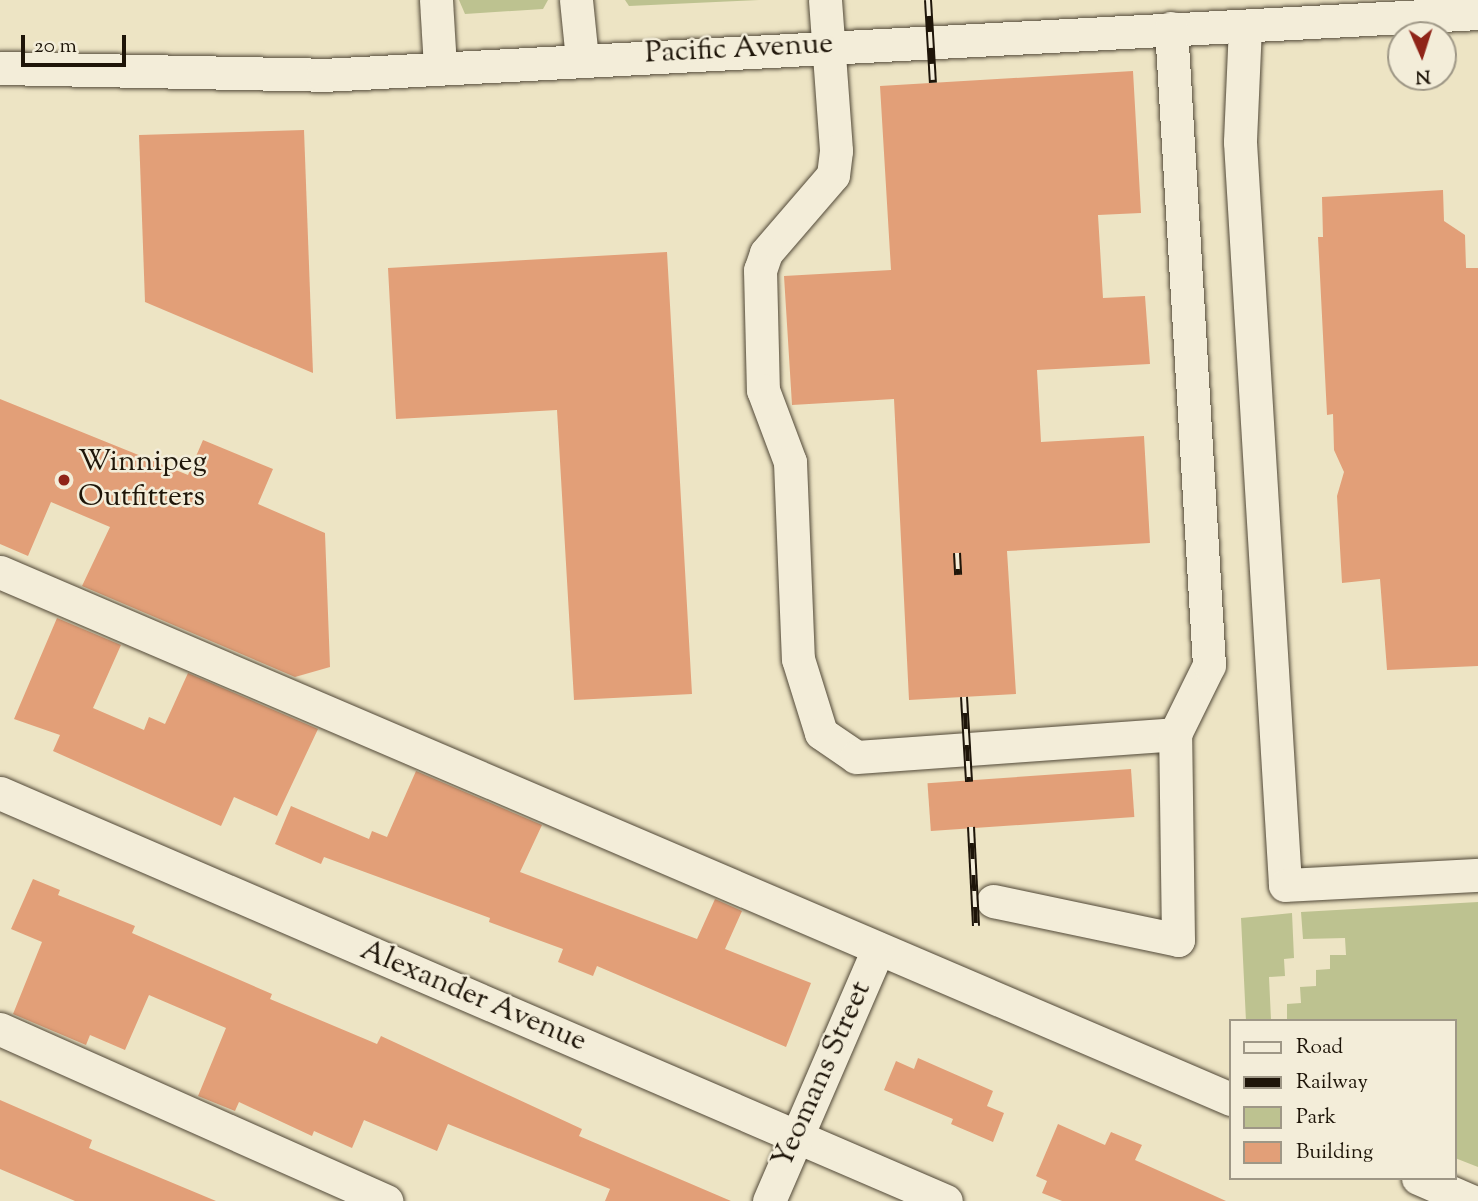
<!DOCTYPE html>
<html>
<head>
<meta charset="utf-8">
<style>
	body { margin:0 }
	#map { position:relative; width:1478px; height:1201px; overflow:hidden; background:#ede4c4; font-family:"Sorts Mill Goudy",serif }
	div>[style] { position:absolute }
	.green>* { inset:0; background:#bdc290 }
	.building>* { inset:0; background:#e29f78; transform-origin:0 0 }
	.roads { filter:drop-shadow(0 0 2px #524938) drop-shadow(0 0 2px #524938) }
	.minor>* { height:33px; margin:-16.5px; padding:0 16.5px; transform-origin:16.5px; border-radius:16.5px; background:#f3edd9 }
	.rail>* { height:8px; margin-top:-4px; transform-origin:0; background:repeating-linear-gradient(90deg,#f3edd9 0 16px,#1e1509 0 32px); box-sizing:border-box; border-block:2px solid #1e1509 }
	.dots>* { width:19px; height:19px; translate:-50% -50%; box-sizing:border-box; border:4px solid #f3edd9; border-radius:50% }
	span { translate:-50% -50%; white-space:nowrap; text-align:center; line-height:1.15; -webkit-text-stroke:5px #f3edd9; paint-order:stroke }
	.street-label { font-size:30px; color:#1e1509 }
	.poi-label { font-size:30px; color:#1e1509 }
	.left { translate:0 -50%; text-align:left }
	.legend { position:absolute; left:1229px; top:1019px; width:228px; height:161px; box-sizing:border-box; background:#f3edd9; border:2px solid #9e9786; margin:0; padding:9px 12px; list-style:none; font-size:21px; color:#1e1509 }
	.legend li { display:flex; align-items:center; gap:14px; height:35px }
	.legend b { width:35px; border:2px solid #9e9786 }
	.north { position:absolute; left:1387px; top:21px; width:70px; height:70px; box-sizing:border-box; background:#f3edd9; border:2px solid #9e9786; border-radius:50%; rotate:177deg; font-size:19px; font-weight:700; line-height:28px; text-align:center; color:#1e1509 }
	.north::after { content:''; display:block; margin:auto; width:24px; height:32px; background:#8f2418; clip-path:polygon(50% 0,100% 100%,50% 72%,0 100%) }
	.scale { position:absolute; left:21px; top:35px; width:105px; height:32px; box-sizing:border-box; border:4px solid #1e1509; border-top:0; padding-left:9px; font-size:21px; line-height:24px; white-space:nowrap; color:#1e1509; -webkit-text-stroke:5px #f3edd9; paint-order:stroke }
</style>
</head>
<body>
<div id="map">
	<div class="green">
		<i style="clip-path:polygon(459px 0,548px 0,543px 9px,465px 14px)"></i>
		<i style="clip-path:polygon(625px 0,759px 0,629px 6px)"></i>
		<i style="clip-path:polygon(1478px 902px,1478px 1167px,1455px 1158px,1455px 1021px,1246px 1021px,1241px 918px,1292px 913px,1294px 958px,1284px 959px,1285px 976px,1269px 977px,1271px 1020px,1287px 1020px,1287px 1004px,1301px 1003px,1300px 987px,1316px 986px,1316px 970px,1330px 969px,1330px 955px,1346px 955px,1345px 938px,1303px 939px,1301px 912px)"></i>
	</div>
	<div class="building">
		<i style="clip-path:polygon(1133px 71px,1141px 213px,1098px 215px,1103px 298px,1145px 296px,1150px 364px,1037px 370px,1041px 442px,1144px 436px,1150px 543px,1007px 551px,1016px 694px,909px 700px,894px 399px,792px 405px,784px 276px,891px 270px,880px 86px)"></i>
		<i style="clip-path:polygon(304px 130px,313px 373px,145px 302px,139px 135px)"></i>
		<i style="clip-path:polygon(1443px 190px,1444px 221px,1465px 235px,1466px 268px,1478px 268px,1478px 666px,1387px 670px,1380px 579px,1342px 583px,1337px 496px,1344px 472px,1334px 450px,1333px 414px,1327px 415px,1318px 237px,1323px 237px,1322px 197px)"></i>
		<i style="clip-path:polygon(667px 252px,692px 694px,574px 700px,557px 410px,396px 419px,388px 268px)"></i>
		<i style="clip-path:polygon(0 399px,188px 475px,203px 440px,273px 469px,258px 504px,325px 533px,330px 667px,295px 677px,82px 586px,110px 527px,51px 502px,28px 556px,0 544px)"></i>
		<i style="clip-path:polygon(57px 618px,121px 645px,93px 708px,144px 730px,149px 717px,165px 724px,188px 673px,318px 729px,277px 816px,234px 797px,221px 826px,53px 751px,60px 735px,14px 719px)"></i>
		<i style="left:1131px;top:769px;width:48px;height:204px;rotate:86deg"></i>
		<i style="clip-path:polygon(416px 771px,542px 825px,520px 872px,697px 939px,715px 899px,742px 911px,725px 949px,811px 983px,786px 1047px,597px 966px,593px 976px,558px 962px,563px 949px,489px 922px,490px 918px,324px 857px,321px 864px,275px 844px,291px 806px,369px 839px,372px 831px,387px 837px)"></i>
		<i style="clip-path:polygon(33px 879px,60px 890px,58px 895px,135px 926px,132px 933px,272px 994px,270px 999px,377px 1044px,381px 1036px,582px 1129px,579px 1136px,731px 1201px,605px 1201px,610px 1189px,448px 1124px,437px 1151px,364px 1120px,352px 1148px,314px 1131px,312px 1136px,239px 1102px,235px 1111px,198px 1096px,226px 1028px,149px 995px,125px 1050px,90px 1035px,86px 1045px,13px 1014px,42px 942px,11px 929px)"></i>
		<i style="clip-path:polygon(918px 1058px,993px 1091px,987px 1106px,1004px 1113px,993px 1142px,951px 1124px,953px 1119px,884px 1090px,896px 1061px,914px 1069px)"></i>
		<i style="clip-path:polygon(0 1100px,92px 1140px,89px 1148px,216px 1201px,75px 1201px,0 1169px)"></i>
		<i style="clip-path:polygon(1058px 1124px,1105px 1145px,1111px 1132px,1142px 1145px,1135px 1160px,1226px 1201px,1062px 1201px,1042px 1193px,1047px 1181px,1036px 1176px)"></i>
	</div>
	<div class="roads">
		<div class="minor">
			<i style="left:436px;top:0;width:68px;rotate:86.6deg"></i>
			<i style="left:576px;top:0;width:59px;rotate:84.2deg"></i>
			<i style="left:825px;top:0;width:151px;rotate:85.8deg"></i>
			<i style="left:836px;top:151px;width:24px;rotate:97deg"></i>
			<i style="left:833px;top:175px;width:103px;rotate:130.7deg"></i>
			<i style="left:766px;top:253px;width:18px;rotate:109deg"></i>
			<i style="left:760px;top:270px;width:120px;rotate:88.6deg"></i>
			<i style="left:763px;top:390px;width:77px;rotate:69.4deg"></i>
			<i style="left:790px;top:462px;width:197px;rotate:87.7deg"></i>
			<i style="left:798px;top:659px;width:77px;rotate:72.7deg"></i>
			<i style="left:821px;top:733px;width:42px;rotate:34.4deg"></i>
			<i style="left:856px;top:757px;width:320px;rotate:-4.1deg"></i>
			<i style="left:1245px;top:26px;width:116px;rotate:92.5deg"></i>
			<i style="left:1240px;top:142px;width:744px;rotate:86.53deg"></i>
			<i style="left:1285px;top:885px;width:193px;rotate:-3deg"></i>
			<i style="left:0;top:68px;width:323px;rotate:1.2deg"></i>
			<i style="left:323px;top:75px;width:1157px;rotate:-3.07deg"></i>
			<i style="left:0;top:572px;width:1339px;rotate:23.18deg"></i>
			<i style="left:0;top:793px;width:1030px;rotate:23.33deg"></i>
			<i style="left:993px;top:901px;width:189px;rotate:11.9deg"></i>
			<i style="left:1178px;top:940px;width:206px;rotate:-90.8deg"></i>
			<i style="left:1175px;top:734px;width:77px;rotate:-63.8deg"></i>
			<i style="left:1209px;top:665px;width:638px;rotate:-93.41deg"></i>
			<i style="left:0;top:1029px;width:423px;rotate:24deg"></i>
			<i style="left:1418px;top:1178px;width:58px;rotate:23.5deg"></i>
			<i style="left:769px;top:1201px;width:275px;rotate:-66.6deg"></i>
		</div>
	</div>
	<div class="rail">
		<i style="left:928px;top:0;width:83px;rotate:86.6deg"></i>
		<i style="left:957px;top:553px;width:22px;rotate:87deg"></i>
		<i style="left:964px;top:697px;width:85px;rotate:86.6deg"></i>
		<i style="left:971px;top:827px;width:99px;rotate:87.1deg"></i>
	</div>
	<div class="dots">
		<i style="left:64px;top:480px;background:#8f2418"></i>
	</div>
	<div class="street-label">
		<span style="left:739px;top:50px;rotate:-3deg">Pacific Avenue</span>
		<span style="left:473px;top:997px;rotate:23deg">Alexander Avenue</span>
		<span style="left:823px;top:1075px;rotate:-66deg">Yeomans Street</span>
	</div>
	<div class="poi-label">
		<span class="left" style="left:78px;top:480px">Winnipeg<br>Outfitters</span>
	</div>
	<ul class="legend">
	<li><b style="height:9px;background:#f3edd9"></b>Road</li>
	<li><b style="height:9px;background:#1e1509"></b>Railway</li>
	<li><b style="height:19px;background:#bdc290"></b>Park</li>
	<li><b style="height:19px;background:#e29f78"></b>Building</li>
	</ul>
	<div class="north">N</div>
	<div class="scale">20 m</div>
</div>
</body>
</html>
